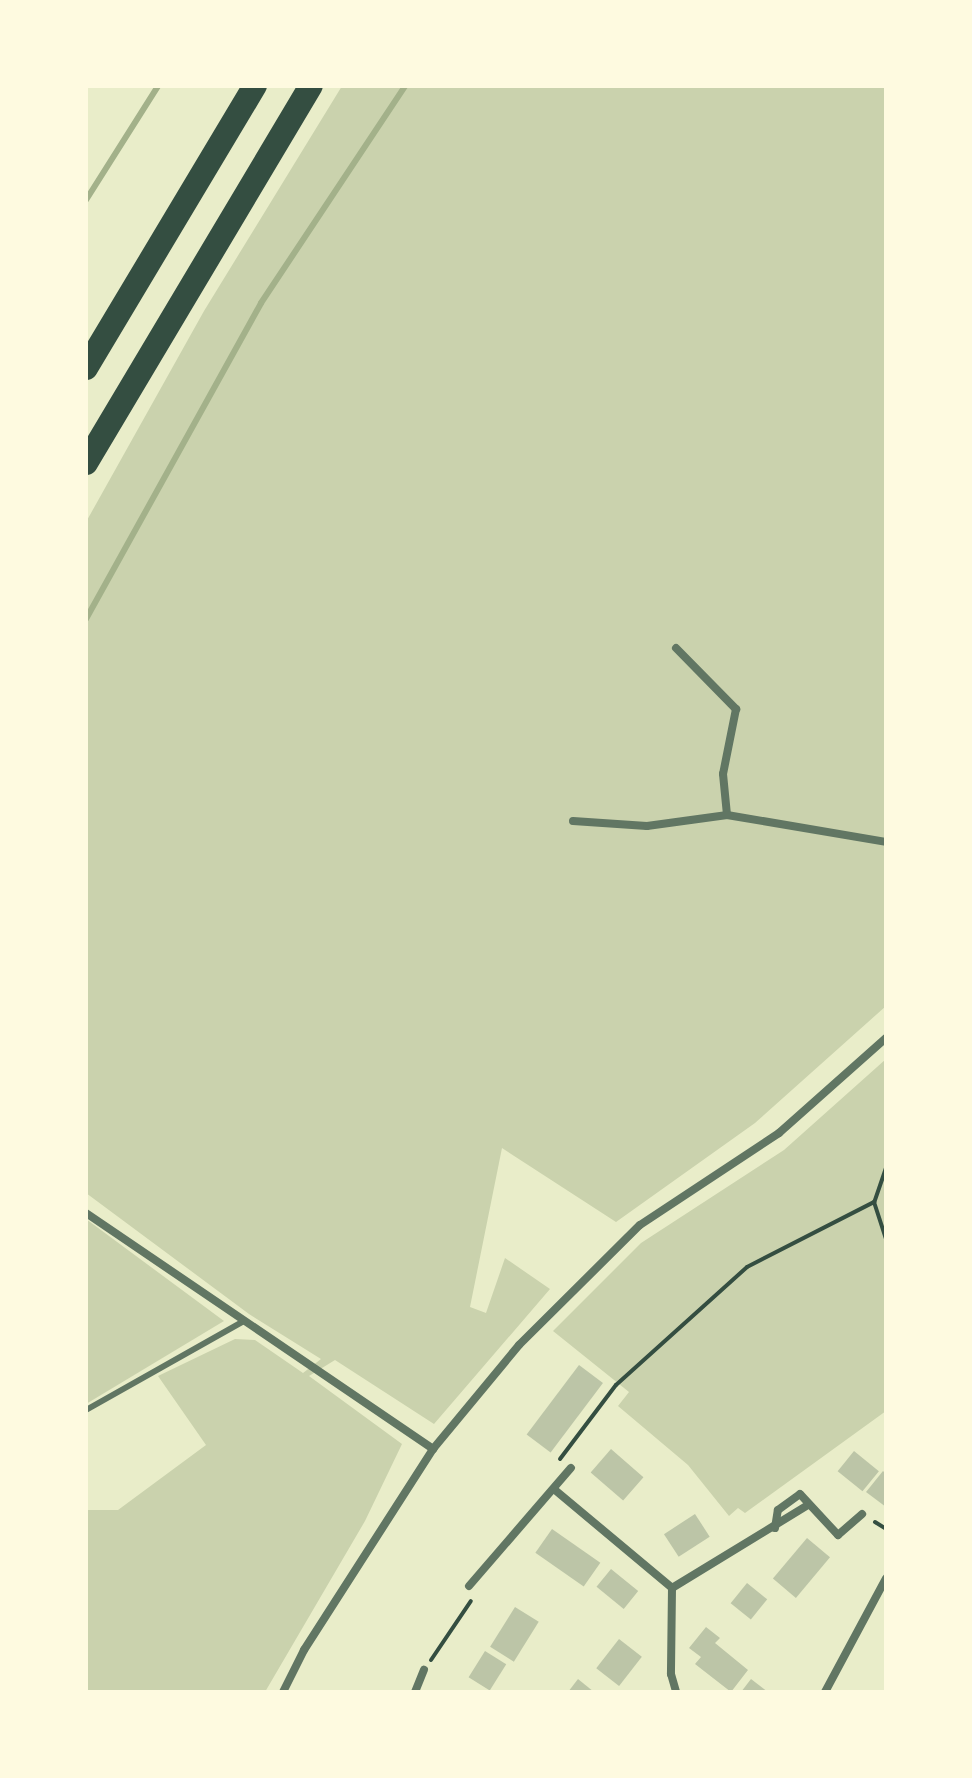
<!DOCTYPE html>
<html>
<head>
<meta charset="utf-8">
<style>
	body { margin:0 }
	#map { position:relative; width:972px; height:1778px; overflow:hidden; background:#e9edc9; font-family:"Source Sans 3",sans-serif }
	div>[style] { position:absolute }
	.green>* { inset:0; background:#cad2ad }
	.stream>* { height:6px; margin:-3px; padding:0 3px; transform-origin:3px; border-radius:3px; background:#a3b18a }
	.building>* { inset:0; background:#bcc5a7; transform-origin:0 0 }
	.path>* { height:4px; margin:-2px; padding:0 2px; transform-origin:2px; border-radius:2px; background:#344e41 }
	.service>* { height:6px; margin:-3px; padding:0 3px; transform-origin:3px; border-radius:3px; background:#617663 }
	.minor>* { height:8px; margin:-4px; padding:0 4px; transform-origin:4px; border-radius:4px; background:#617663 }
	.motorway>* { height:24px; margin:-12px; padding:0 12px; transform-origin:12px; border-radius:12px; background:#344e41 }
	span { translate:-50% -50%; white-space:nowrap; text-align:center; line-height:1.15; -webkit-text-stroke:6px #fefae0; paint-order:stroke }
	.frame { position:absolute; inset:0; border:88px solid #fefae0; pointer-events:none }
</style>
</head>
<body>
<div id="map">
	<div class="green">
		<i style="clip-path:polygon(342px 86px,886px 86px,886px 1006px,755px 1123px,616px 1222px,502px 1148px,470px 1307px,486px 1313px,505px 1258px,550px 1289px,434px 1424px,335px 1360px,309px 1376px,402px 1444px,365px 1521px,265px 1692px,86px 1692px,86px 1510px,118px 1510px,206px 1445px,158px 1376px,235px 1339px,255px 1340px,303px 1373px,321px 1359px,249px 1314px,86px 1193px,86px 522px,204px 311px)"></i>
		<i style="clip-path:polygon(886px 1059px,886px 1411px,745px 1513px,738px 1508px,729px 1516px,688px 1465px,618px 1406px,629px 1392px,553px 1331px,641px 1243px,784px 1150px)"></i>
		<i style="clip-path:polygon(86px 1219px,224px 1321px,86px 1404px)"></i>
	</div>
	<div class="stream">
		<i style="left:86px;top:200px;width:135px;rotate:-57.7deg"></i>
		<i style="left:86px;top:619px;width:361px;rotate:-61deg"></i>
		<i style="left:261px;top:303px;width:260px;rotate:-56.4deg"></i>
	</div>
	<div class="building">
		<i style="left:579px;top:1365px;width:30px;height:87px;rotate:37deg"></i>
		<i style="left:611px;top:1449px;width:43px;height:31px;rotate:41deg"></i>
		<i style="left:854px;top:1451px;width:32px;height:26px;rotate:39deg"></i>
		<i style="clip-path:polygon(883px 1471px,886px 1474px,886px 1507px,866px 1492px)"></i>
		<i style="left:695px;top:1514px;width:27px;height:37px;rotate:57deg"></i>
		<i style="left:552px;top:1529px;width:59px;height:29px;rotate:35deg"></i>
		<i style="left:807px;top:1538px;width:30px;height:53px;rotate:40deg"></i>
		<i style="left:611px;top:1569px;width:35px;height:23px;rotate:39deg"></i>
		<i style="left:747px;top:1583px;width:26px;height:26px;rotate:39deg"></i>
		<i style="left:515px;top:1607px;width:28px;height:47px;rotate:32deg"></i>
		<i style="clip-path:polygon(706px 1627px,720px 1638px,715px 1643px,748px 1670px,731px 1692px,695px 1664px,701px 1657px,689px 1648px)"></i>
		<i style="left:619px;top:1639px;width:29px;height:37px;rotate:38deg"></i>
		<i style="left:485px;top:1651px;width:25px;height:31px;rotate:32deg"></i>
		<i style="clip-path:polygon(578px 1679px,594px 1692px,568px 1692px)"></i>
		<i style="clip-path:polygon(751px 1679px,768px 1692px,741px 1692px)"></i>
	</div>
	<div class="path">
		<i style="left:886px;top:1168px;width:36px;rotate:109deg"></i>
		<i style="left:874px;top:1202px;width:38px;rotate:72deg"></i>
		<i style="left:560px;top:1459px;width:93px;rotate:-52.9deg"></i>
		<i style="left:616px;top:1385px;width:176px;rotate:-42deg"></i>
		<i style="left:747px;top:1267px;width:143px;rotate:-27.1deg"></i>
		<i style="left:875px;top:1522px;width:13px;rotate:32deg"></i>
		<i style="left:431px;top:1660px;width:71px;rotate:-55.9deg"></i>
	</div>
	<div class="service">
		<i style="left:86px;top:1410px;width:181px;rotate:-29.4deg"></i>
	</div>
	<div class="minor">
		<i style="left:676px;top:648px;width:86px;rotate:45.5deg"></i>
		<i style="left:736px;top:709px;width:66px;rotate:101.3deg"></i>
		<i style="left:723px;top:774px;width:41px;rotate:84.4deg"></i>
		<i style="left:727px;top:815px;width:161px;rotate:9.6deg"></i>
		<i style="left:573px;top:821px;width:74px;rotate:3.9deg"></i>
		<i style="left:647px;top:826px;width:81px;rotate:-7.8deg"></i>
		<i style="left:86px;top:1213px;width:420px;rotate:34.2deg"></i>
		<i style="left:555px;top:1490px;width:153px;rotate:39.9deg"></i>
		<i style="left:672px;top:1588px;width:159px;rotate:-31.4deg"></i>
		<i style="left:775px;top:1528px;width:18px;rotate:-81deg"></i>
		<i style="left:778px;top:1510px;width:27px;rotate:-36deg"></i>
		<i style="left:800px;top:1494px;width:56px;rotate:47.2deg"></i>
		<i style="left:838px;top:1535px;width:32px;rotate:-41deg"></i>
		<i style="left:469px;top:1586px;width:156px;rotate:-49.2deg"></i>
		<i style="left:672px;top:1588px;width:86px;rotate:90.7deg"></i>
		<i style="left:671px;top:1674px;width:19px;rotate:74deg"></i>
		<i style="left:283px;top:1692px;width:47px;rotate:-63.4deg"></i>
		<i style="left:304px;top:1650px;width:239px;rotate:-57.3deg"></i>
		<i style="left:433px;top:1449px;width:135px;rotate:-50.4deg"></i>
		<i style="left:519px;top:1345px;width:170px;rotate:-44.8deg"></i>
		<i style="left:640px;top:1225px;width:167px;rotate:-33.5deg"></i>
		<i style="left:779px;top:1133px;width:143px;rotate:-41.6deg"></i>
		<i style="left:415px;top:1692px;width:24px;rotate:-68deg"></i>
		<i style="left:825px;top:1692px;width:129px;rotate:-61.8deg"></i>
	</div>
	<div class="motorway">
		<i style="left:86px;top:368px;width:329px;rotate:-59.1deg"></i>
		<i style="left:86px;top:463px;width:439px;rotate:-59.2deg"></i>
	</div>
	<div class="frame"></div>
</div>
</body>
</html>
